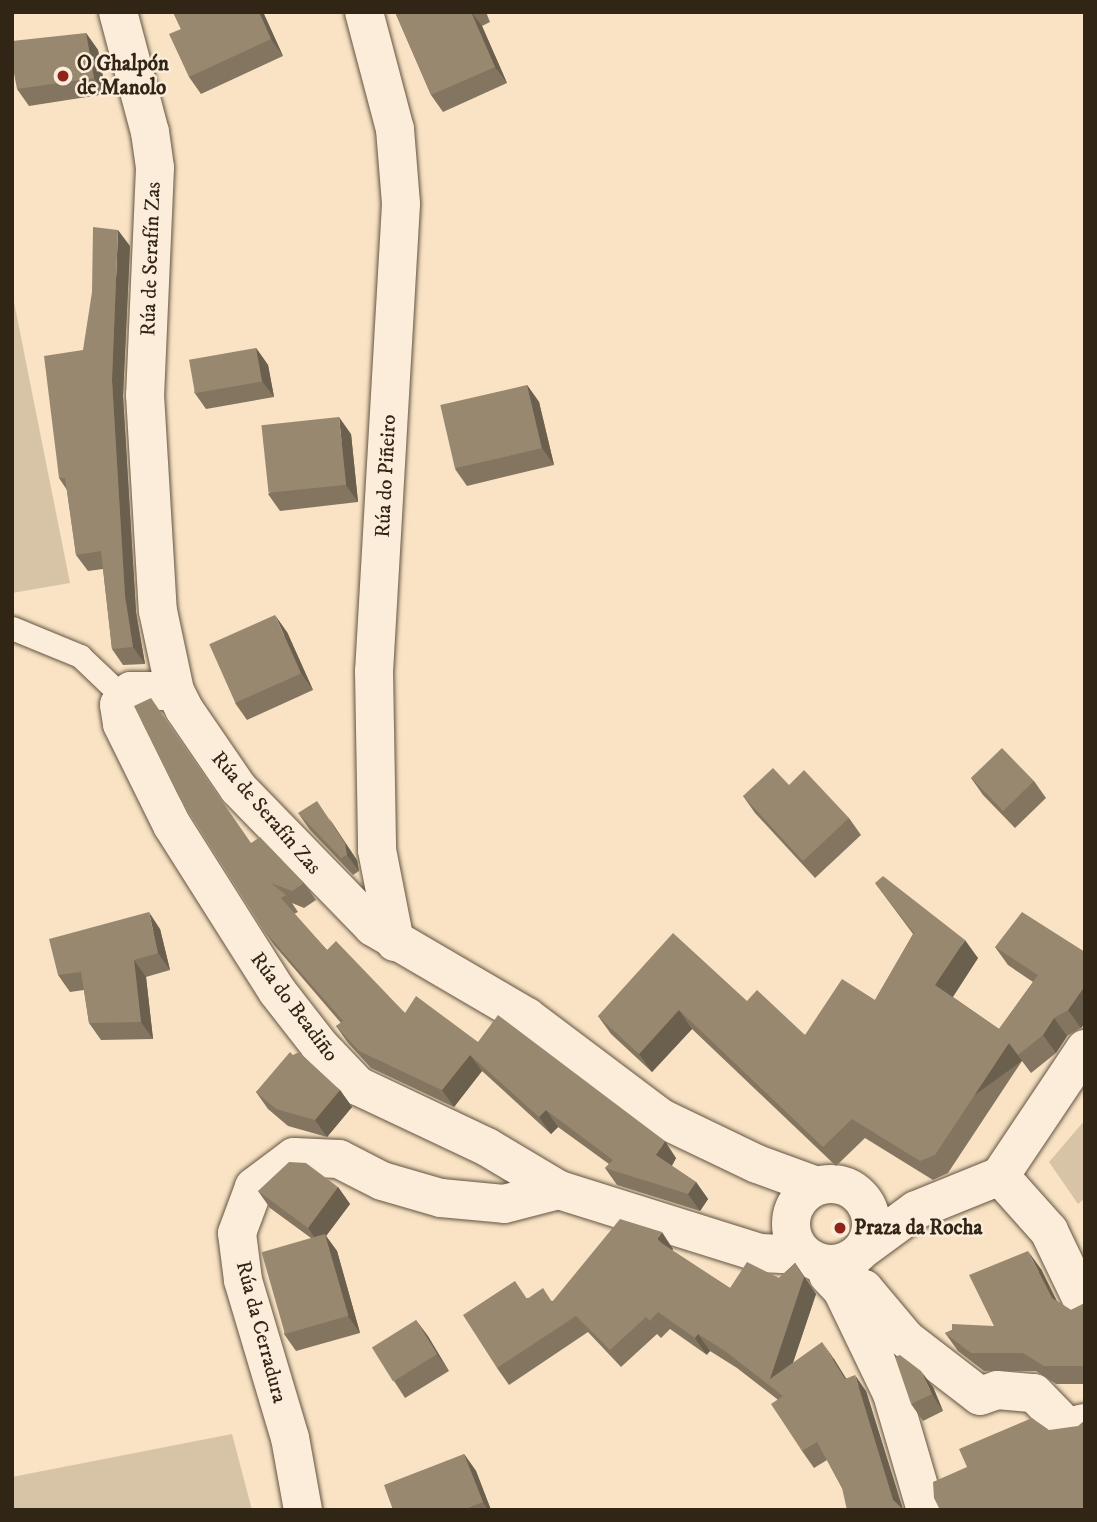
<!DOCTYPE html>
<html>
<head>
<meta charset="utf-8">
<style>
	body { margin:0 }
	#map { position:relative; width:1097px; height:1522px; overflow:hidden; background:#f9e3c4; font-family:"IM FELL DW Pica",serif }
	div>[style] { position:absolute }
	.green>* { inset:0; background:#d7c3a6 }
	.roads { filter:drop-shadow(0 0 2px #635442) drop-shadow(0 0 2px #635442) }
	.service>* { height:23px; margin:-11.5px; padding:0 11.5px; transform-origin:11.5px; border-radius:11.5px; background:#fbedd9 }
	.minor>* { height:38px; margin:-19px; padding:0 19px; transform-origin:19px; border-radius:19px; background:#fbedd9 }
	.minor>.ring { margin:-19px; padding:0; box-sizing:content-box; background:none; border:38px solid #fbedd9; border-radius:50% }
	.wall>* { inset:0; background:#847560 }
	.shaded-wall>* { inset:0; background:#6b5f4e; transform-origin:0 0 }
	.building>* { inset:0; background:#998870; transform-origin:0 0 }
	.dots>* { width:19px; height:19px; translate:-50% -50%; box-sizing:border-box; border:4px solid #fbedd9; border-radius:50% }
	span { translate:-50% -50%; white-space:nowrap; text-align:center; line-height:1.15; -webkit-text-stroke:5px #fbedd9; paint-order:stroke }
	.poi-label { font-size:21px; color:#312516; font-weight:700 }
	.left { translate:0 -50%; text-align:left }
	.street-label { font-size:21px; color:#312516 }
	.frame { position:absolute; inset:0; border:14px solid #312516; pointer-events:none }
</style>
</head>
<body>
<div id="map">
	<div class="green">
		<i style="clip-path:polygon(12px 292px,70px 583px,12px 593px)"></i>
		<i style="clip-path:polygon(1085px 1120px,1085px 1198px,1078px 1204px,1049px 1162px)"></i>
		<i style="clip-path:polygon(232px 1434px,252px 1510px,12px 1510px,12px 1477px)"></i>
	</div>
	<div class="roads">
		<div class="service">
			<i style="left:12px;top:628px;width:74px;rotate:22.4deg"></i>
			<i style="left:80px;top:656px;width:59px;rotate:43.6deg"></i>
		</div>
		<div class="minor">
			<i style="left:118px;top:12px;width:124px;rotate:75.1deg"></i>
			<i style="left:150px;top:132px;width:36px;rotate:82deg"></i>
			<i style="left:155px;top:168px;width:227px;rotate:92.5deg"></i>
			<i style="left:145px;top:395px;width:216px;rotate:86.6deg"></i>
			<i style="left:158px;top:611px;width:82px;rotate:78deg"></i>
			<i style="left:175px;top:691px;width:20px;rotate:63deg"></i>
			<i style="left:184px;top:709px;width:96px;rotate:55.6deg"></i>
			<i style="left:238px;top:788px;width:194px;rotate:45.8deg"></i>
			<i style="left:373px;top:927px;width:178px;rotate:30.3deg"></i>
			<i style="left:527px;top:1017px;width:168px;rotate:37deg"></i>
			<i style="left:661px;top:1118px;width:106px;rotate:25.6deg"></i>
			<i style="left:757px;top:1164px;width:64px;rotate:20.1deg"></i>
			<i style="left:364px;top:12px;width:121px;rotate:75.2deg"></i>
			<i style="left:395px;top:129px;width:75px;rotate:85.4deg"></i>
			<i style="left:401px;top:204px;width:468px;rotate:93.3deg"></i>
			<i style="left:374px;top:671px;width:179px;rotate:89deg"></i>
			<i style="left:377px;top:850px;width:94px;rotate:78.9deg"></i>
			<i style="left:175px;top:691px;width:44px;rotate:180deg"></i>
			<i style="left:131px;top:691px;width:18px;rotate:131deg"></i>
			<i style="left:119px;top:705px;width:19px;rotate:81deg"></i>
			<i style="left:122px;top:724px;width:113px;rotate:63.7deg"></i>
			<i style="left:172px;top:825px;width:196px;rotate:57.7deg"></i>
			<i style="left:277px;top:991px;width:68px;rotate:52.1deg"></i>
			<i style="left:319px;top:1045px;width:57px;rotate:46.4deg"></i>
			<i style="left:358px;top:1086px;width:143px;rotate:25.3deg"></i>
			<i style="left:487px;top:1147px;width:84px;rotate:30.8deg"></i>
			<i style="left:559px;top:1190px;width:211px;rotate:17.4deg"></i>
			<i style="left:760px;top:1253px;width:44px;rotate:2.6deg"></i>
			<i style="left:1000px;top:1176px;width:74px;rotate:48.3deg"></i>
			<i style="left:1049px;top:1231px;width:83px;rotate:64.4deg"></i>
			<i class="ring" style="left:791px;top:1184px;width:42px;height:42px"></i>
			<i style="left:863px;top:1249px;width:66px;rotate:-36.3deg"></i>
			<i style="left:916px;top:1210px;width:91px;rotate:-22deg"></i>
			<i style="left:1000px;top:1176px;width:153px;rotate:-56.2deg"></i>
			<i style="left:828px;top:1275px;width:21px;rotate:47deg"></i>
			<i style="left:842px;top:1290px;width:115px;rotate:64.3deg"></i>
			<i style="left:892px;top:1394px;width:121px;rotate:73.7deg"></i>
			<i style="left:842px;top:1290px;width:22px;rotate:-3deg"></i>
			<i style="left:864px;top:1289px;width:65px;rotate:50deg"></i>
			<i style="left:906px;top:1339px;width:93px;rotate:37.6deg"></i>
			<i style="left:980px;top:1396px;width:18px;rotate:-19deg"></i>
			<i style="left:997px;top:1390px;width:37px;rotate:5deg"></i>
			<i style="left:1034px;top:1393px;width:47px;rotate:45.9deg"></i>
			<i style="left:1067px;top:1427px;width:18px;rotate:-13deg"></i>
			<i style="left:303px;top:1510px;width:73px;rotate:-100.2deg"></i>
			<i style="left:290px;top:1438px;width:165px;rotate:-106.6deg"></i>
			<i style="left:243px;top:1280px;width:47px;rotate:-97.3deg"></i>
			<i style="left:237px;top:1233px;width:49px;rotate:-69.7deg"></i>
			<i style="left:254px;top:1187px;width:50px;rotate:-36.9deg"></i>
			<i style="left:294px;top:1157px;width:45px;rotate:2.5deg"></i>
			<i style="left:339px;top:1159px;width:48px;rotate:27.1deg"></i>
			<i style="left:382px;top:1181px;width:61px;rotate:16.1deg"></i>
			<i style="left:441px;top:1198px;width:63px;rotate:5.4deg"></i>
			<i style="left:504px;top:1204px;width:57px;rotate:-14.3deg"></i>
		</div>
	</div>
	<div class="wall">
		<i style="clip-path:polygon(173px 12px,263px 12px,283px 56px,201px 94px,189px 77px,181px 29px)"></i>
		<i style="clip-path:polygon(395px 12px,486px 12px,490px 22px,482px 26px,507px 83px,443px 112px,431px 95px)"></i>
		<i style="clip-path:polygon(86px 33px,98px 50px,106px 94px,29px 106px,17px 89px)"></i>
		<i style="clip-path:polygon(130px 246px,123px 396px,136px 612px,145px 664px,123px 665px,112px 649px,103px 569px,88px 571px,76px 555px,67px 490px,59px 478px,83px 350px)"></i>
		<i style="clip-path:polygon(256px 348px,268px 365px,274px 397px,206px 409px,194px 392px)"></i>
		<i style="clip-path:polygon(527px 385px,539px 402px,554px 465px,467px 486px,455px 469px)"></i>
		<i style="clip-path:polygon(351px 434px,358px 502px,280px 511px,268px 494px)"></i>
		<i style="clip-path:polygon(287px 632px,313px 690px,247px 720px,235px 703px)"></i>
		<i style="clip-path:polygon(971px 778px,1034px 781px,1046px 798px,1015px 828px,983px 795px)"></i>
		<i style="clip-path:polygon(789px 785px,849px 818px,861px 835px,815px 878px,755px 813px,743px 796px)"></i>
		<i style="clip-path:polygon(298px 813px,357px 860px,359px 871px,353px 875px,310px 830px)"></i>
		<i style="clip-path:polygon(251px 843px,304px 883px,316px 900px,304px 908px,292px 903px,298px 912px,294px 914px,327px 950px,405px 1013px,478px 1042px,676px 1158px,672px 1166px,696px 1182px,708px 1199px,700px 1211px,617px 1185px,605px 1168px,609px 1164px,558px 1127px,551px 1134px,482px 1071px,454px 1107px,371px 1068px,348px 1043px,336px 1026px,341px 1023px,274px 945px,262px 928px)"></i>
		<i style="clip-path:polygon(875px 883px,978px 958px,953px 997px,999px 1029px,1033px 982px,1008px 965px,995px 947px,1085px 952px,1085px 1023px,1081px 1028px,1067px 1036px,1056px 1053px,1031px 1073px,1022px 1061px,948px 1173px,933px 1180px,865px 1138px,836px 1166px,692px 1029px,652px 1072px,611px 1034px,598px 1016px,747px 1001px,805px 1035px,875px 1000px,913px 934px)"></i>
		<i style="clip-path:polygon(160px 929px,170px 970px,146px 977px,153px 1039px,101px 1040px,89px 1023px,84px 990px,70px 992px,58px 975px)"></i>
		<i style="clip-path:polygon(293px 1055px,340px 1090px,352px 1107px,327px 1137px,288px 1126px,268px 1109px,256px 1092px)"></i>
		<i style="clip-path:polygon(338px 1187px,350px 1204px,326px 1236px,337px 1251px,360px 1333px,296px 1351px,284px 1334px,311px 1238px,270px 1208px,258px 1191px)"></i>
		<i style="clip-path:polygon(673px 1249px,672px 1251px,730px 1288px,779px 1278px,795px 1263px,816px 1294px,793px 1363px,834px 1359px,846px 1378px,866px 1391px,903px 1509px,842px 1488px,827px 1460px,814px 1468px,802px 1451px,777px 1399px,737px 1368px,710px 1351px,707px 1355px,670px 1329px,661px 1338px,657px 1334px,621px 1367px,588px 1332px,509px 1385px,497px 1368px,527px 1298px,553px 1301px)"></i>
		<i style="clip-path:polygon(1041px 1269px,1057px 1301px,1071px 1310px,1085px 1303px,1085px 1384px,1056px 1384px,1036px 1371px,984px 1371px,958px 1351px,945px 1333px,952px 1330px,994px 1326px)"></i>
		<i style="clip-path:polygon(416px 1320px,449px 1371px,405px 1398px,394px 1381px)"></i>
		<i style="clip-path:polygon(933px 1387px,943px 1411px,923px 1421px,911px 1404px)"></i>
		<i style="clip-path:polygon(464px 1454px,476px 1471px,491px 1510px,393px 1510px)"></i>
	</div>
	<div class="shaded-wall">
		<i style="clip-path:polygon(259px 12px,263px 12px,283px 56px,271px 39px)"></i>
		<i style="clip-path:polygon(471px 12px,482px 26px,507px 83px,495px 67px)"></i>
		<i style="clip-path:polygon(86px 33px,98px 50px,106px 94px,94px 78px)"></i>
		<i style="clip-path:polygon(118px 230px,130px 246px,123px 396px,136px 612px,145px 664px,133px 647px,125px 596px,112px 380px)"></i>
		<i style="clip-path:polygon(256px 348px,268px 365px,274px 397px,262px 381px)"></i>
		<i style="clip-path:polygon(527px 385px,539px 402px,554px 465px,542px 448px)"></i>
		<i style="clip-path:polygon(339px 417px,351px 434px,358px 502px,346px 485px)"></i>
		<i style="clip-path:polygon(275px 615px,287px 632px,313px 690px,301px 673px)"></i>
		<i style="clip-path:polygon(329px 818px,357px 860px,359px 871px,347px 855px)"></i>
		<i style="clip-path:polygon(149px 912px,160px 929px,170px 970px,158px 953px)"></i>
		<i style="clip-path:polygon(965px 940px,978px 958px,948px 1004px,935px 985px)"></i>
		<i style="clip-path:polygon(134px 960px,146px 977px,153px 1039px,141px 1022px)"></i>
		<i style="clip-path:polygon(1085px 986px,1085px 1023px,1081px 1028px,1068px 1010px)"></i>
		<i style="clip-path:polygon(679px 1010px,692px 1029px,652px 1072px,639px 1054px)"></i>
		<i style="clip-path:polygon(1054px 1018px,1067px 1036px,1056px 1053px,1043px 1035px)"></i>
		<i style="left:1009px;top:1043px;width:22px;height:134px;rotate:54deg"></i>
		<i style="clip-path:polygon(470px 1055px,482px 1071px,454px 1107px,442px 1090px)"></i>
		<i style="clip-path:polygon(340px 1090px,352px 1107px,327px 1137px,315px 1120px)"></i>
		<i style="clip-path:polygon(546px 1110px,558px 1127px,551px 1134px,539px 1117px)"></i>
		<i style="clip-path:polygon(665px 1141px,676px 1158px,668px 1172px,656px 1155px)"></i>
		<i style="clip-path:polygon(696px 1182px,708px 1199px,700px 1211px,688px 1194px)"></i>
		<i style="clip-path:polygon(338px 1187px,350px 1204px,326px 1236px,337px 1251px,360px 1333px,348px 1316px,320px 1245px,308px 1228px)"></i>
		<i style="clip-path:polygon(662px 1232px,673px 1249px,669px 1255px,657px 1239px)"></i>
		<i style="clip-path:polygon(1028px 1251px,1041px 1269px,1064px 1316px,1052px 1298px)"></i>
		<i style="clip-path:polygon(795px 1263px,816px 1294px,782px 1395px,770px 1379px)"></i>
		<i style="clip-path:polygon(416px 1320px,428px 1336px,449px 1371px,437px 1354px)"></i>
		<i style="left:698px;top:1334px;width:21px;height:5px;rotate:55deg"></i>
		<i style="clip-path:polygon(822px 1342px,834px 1359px,856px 1396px,845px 1379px)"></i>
		<i style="clip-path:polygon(921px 1371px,933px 1387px,943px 1411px,932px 1394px)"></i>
		<i style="clip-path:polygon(855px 1375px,866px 1391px,903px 1510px,893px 1500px)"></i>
		<i style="clip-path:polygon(464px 1454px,476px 1471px,491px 1510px,488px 1510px,483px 1502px)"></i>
	</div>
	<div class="building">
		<i style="clip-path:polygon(173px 12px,259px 12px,271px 39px,189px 77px,169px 34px,181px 29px)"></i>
		<i style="clip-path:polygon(395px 12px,471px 12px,495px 67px,431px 95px)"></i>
		<i style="clip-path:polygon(86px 33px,94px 78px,17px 89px,12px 63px,12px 41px)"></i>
		<i style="clip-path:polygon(93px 227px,118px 230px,112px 380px,125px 596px,133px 647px,112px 649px,101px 551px,76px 555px,65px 478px,59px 478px,44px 356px,83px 350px,92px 292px)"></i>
		<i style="left:256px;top:348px;width:34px;height:68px;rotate:80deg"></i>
		<i style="left:527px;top:385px;width:65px;height:89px;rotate:77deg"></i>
		<i style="left:339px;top:417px;width:68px;height:78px;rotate:84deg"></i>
		<i style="left:275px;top:615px;width:64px;height:72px;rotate:66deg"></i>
		<i style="clip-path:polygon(151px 698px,251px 843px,260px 837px,304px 883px,292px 891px,271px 883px,286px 895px,281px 898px,327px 950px,336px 941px,405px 1013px,416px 996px,478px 1042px,498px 1015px,665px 1141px,656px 1155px,696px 1182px,688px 1194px,605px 1168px,613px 1160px,546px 1110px,539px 1117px,470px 1055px,442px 1090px,359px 1051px,336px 1026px,343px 1021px,262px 928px,179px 797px,134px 706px)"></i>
		<i style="left:1002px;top:748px;width:46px;height:43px;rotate:46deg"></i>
		<i style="clip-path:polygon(773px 768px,789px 785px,804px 770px,849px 818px,803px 861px,743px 796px)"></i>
		<i style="clip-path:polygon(317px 801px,345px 843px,347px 855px,341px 858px,298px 813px)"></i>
		<i style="clip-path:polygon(883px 876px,965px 940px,935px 985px,999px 1029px,1038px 975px,995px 947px,1022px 912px,1085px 952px,1085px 986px,1068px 1010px,1054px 1018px,1043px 1035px,1018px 1055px,1009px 1043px,935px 1155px,920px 1161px,852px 1119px,823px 1147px,679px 1010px,639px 1054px,598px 1016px,673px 933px,747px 1001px,757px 990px,805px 1035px,842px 979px,875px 1000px,914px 933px,875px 883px)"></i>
		<i style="clip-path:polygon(149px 912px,158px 953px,134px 960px,141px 1022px,89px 1023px,81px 972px,58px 975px,49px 939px)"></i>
		<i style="clip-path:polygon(290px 1052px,293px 1055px,299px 1052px,340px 1090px,315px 1120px,276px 1109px,256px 1092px)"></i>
		<i style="clip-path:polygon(289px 1162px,306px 1163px,338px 1187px,308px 1228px,258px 1191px)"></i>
		<i style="clip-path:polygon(620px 1219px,662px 1232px,657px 1239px,663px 1244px,730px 1288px,747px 1262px,779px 1278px,795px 1263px,804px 1277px,770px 1379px,822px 1342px,845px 1379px,855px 1375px,893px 1500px,904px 1510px,847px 1510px,842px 1488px,817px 1442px,802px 1451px,771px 1404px,783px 1396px,725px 1351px,698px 1334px,695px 1338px,658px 1312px,650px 1321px,646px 1317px,610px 1350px,576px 1316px,497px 1368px,463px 1315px,515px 1281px,527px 1299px,543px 1288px,552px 1302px)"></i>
		<i style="left:325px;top:1234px;width:85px;height:66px;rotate:74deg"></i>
		<i style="clip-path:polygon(1028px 1251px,1052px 1298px,1071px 1310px,1085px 1303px,1085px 1366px,1044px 1366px,1023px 1353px,971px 1353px,945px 1333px,952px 1330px,952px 1324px,994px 1326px,969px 1275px)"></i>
		<i style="left:416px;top:1320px;width:40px;height:52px;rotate:58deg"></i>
		<i style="clip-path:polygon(900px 1355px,921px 1371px,932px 1394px,911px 1404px,895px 1357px)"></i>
		<i style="clip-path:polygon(1032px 1418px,1049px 1430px,1078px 1426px,1085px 1420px,1085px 1510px,940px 1510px,934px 1498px,933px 1482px,967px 1467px,959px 1449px)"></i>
		<i style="clip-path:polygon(464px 1454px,483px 1502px,463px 1510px,393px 1510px,384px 1485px)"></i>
	</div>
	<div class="dots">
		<i style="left:63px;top:76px;background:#8f2418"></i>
		<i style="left:840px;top:1228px;background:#8f2418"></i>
	</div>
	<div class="poi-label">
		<span class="left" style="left:77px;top:76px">O Ghalpón<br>de Manolo</span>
		<span class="left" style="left:854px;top:1228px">Praza da Rocha</span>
	</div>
	<div class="street-label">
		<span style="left:151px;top:259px;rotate:-88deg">Rúa de Serafín Zas</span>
		<span style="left:386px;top:476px;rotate:-87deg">Rúa do Piñeiro</span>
		<span style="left:266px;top:813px;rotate:49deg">Rúa de Serafín Zas</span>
		<span style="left:294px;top:1007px;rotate:53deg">Rúa do Beadiño</span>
		<span style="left:261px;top:1332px;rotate:75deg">Rúa da Cerradura</span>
	</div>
	<div class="frame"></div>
</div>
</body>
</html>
